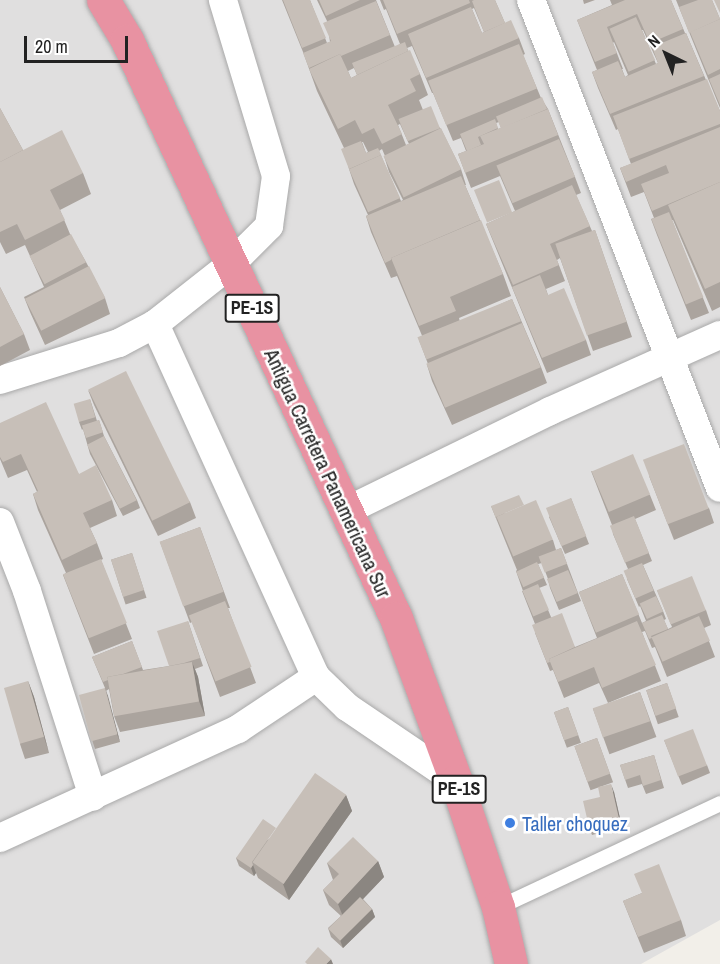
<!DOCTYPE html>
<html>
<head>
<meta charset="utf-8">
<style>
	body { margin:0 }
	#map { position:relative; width:720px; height:964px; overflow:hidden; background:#f2efe9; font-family:"Archivo Narrow",sans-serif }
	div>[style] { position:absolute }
	.residential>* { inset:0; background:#e0dfdf }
	.roads { filter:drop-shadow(0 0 2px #a9a9a9) drop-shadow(0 0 2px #a9a9a9) }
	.lane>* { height:15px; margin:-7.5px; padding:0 7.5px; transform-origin:7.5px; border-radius:7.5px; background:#fff }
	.street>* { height:28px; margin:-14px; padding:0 14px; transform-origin:14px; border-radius:14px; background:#fff }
	.highway>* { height:33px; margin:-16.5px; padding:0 16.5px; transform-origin:16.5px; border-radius:16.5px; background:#e892a2 }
	.wall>* { inset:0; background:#aba49e; transform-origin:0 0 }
	.shaded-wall>* { inset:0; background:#8b8681 }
	.building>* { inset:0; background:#c7bfb8; transform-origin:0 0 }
	.dots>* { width:16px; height:16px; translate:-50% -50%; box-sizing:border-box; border:3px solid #fff; border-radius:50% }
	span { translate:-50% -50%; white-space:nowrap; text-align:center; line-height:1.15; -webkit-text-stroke:5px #fff; paint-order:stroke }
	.shield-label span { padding:2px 4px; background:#fff; border:2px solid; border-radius:4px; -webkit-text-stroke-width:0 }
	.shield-label { font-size:18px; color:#222; font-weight:700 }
	.street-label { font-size:20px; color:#222 }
	.shop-label { font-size:20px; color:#366cbe }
	.left { translate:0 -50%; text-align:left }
	.north { position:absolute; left:636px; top:24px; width:60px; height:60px; -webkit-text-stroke:4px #fff; paint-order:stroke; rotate:317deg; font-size:16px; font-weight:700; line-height:24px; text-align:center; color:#222 }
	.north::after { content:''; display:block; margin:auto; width:21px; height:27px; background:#222; clip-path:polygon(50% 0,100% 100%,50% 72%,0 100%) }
	.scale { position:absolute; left:24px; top:36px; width:104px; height:27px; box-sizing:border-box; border:3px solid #222; border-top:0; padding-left:8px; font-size:18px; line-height:21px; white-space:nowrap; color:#222; -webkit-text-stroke:4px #fff; paint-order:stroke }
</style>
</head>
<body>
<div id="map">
	<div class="residential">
		<i style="clip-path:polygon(0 0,720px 0,720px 920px,641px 964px,0 964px)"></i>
	</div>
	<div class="roads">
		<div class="lane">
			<i style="left:498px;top:907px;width:245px;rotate:-25.1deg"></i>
		</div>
		<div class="street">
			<i style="left:531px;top:0;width:523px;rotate:68.83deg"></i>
			<i style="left:155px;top:324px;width:388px;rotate:65.5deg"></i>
			<i style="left:316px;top:677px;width:43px;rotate:44.1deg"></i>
			<i style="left:347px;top:707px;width:132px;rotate:34.2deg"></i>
			<i style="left:0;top:380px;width:125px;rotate:-17.3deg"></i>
			<i style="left:119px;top:343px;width:41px;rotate:-27.8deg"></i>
			<i style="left:155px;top:324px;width:97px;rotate:-38.3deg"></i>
			<i style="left:231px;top:264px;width:54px;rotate:-45deg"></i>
			<i style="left:269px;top:226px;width:50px;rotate:-82deg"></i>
			<i style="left:276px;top:176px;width:184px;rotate:-106.8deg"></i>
			<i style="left:346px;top:511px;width:227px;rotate:-26.1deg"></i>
			<i style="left:550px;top:411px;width:186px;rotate:-24.1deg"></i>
			<i style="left:0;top:522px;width:74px;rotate:68.6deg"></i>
			<i style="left:27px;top:591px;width:216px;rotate:72.2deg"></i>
			<i style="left:0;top:838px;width:262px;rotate:-24.6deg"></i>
			<i style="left:238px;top:729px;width:94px;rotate:-33.7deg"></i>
		</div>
		<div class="highway">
			<i style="left:103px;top:0;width:47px;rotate:59deg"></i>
			<i style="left:127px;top:40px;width:638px;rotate:65.04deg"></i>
			<i style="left:396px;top:618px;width:174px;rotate:69.8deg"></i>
			<i style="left:456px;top:781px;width:133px;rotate:71.6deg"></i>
			<i style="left:498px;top:907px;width:58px;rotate:77.2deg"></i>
		</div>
	</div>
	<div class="wall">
		<i style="clip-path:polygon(evenodd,282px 0,310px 0,327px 43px,330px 42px,327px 21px,317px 0,376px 0,395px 47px,400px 44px,386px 9px,384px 10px,380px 0,495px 0,505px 23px,519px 38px,525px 54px,523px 55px,541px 98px,548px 109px,575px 177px,581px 193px,576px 195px,592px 231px,595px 230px,632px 337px,593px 351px,560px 258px,557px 260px,565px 281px,546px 289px,548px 295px,586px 340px,591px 355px,547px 373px,486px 224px,515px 211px,500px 176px,471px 188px,458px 154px,466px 151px,461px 138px,453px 141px,433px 93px,432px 93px,412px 46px,407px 48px,420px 74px,428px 95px,419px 100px,423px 110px,441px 129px,461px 169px,466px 185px,465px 185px,503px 274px,511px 296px,459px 318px,460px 322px,512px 299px,541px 367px,547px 383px,452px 425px,432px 381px,427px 365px,428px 364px,419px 340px,423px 338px,397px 276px,391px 278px,371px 232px,366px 216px,368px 215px,354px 184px,349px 169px,344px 148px,317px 91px,303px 52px,282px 0,474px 8px,484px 32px,482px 33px,472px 9px,474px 8px,282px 0,354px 68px,357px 75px,351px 78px,348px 71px,354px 68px,282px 0,499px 122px,501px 128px,498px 129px,496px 123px,499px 122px,282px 0,400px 124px,409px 144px,406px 145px,398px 125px,400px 124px,282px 0,362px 142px,363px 142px,368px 152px,366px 153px,362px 142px,282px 0,382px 149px,385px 156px,384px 156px,389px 172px,403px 200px,401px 201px,379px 151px,382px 149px)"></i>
		<i style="clip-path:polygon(583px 0,595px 0,584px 4px)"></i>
		<i style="clip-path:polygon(evenodd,610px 0,671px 0,685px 33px,686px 33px,706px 80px,720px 111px,720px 307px,712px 311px,673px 220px,672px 220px,709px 313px,691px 320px,657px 235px,651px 219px,654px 218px,644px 192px,631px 197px,620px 168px,631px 164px,618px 129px,616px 130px,598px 88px,592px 72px,597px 70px,577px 20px,612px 5px,610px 0,642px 30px,643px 30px,658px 63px,656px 64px,642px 30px,610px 0,614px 42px,628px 75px,625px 77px,622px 69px,623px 69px,613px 43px,614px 42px)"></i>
		<i style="clip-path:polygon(676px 0,712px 0,720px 19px,720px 108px)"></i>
		<i style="clip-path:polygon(0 108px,23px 150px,83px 173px,91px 194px,60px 210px,70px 234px,86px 262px,105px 298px,110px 314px,45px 345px,30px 312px,24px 297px,44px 287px,25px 245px,6px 254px,0 242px)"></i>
		<i style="clip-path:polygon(0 287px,24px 334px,30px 350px,0 366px)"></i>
		<i style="clip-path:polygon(88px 390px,190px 502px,196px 518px,158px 536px,94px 405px)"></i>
		<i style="clip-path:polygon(90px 399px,97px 421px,99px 420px,104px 436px,137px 500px,140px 508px,123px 516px,90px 454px,83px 429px,82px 430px,79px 422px)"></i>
		<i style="clip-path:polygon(0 423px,79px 474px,112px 500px,117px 516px,90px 528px,97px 543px,103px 559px,101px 560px,132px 639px,94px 654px,63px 575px,66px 573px,38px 510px,33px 494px,37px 492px,27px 470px,8px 478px,0 459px)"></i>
		<i style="clip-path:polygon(591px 471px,650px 495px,656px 510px,635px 519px,652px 561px,643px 565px,663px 611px,666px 619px,664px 620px,668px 629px,672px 627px,657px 590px,706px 610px,711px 625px,704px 628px,715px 657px,667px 677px,655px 647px,652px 648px,645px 631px,642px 632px,661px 681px,608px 703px,599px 683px,564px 698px,553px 670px,550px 671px,535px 633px,535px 624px,522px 591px,523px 591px,516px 571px,517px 570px,491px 506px,553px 540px,556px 550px,561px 548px,581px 601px,559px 610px,550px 588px,548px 579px,542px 563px,538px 564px,547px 585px,539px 588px,551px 617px,575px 647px,597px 638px,579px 592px,622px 574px,642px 623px,646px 621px,640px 606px,639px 607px,627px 579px,628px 569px,613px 534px,612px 525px)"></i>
		<i style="clip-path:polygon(649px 476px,709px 508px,714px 523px,674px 540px)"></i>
		<i style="clip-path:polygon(571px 498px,589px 544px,565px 554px,549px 517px)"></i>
		<i style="clip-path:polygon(200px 527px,230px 608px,228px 608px,256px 683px,220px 697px,192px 622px,190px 623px,160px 542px)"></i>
		<i style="left:132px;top:553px;width:47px;height:22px;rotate:72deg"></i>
		<i style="clip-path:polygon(188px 621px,203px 666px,195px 669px,198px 677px,205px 716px,120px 732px,114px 716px,109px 689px,106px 691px,120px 742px,95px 749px,92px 740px,105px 688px,92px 657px,132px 641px,143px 670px,169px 666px)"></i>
		<i style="clip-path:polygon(28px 681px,34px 697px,49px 753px,25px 759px,20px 744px)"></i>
		<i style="left:667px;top:683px;width:36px;height:22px;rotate:71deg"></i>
		<i style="left:640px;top:692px;width:48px;height:50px;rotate:70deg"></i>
		<i style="left:568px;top:707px;width:38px;height:15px;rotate:70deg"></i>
		<i style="left:597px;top:738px;width:47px;height:24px;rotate:70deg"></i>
		<i style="clip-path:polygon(664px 740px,707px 765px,710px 773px,682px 785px)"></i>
		<i style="clip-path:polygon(654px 755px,664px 788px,646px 794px,642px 784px,628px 788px,620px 765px)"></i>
		<i style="clip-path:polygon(614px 792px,622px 827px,592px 835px,589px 827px,600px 797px)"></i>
		<i style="clip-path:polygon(346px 795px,352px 811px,289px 900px,258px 878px,256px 873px,254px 876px,239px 866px,236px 858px)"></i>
		<i style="clip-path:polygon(378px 861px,384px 877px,363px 899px,372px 909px,375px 917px,343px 948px,331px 937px,328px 928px,341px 916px,329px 905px,323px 890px,333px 880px,327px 863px)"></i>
		<i style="clip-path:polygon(642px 893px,681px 920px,686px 936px,644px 953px,623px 901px)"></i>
	</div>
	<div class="shaded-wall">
		<i style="clip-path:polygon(192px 662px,198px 677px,205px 716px,199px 701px)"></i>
		<i style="clip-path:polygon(28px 681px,34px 697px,49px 753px,44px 737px)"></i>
		<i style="clip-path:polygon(105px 688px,108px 696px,120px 742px,117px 734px)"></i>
		<i style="clip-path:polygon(611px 784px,614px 792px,622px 827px,619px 819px)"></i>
		<i style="clip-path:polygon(346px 795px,352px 811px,289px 900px,283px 884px)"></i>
		<i style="clip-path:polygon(378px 861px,384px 877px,344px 919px,338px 904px)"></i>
		<i style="clip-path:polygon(253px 865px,256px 873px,254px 876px,251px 868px)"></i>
		<i style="clip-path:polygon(372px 909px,375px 917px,343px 948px,340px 940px)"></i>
		<i style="clip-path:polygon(331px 959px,333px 964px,326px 964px)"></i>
	</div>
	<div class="building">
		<i style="clip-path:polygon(283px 0,310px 0,326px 38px,302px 48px)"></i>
		<i style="clip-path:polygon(319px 0,360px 0,326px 16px)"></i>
		<i style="clip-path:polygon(383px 0,469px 0,470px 3px,397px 34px)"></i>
		<i style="clip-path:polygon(474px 0,495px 0,505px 23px,484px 32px,472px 1px)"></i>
		<i style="clip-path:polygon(625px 0,671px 0,683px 29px,650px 43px,637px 14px,607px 27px,617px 53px,595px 62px,577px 20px)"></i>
		<i style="clip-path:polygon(698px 0,712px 0,720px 19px,689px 33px,679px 7px)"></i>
		<i style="clip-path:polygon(714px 0,720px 0,720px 13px)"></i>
		<i style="clip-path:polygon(376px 1px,390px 35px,341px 56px,340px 54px,309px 68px,303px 53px,331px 41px,323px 23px)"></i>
		<i style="clip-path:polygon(471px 7px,482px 33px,511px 20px,519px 38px,426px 78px,408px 34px)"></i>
		<i style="left:636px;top:17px;width:47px;height:29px;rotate:66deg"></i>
		<i style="clip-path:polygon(720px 19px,720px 69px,708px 75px,690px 32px)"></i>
		<i style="clip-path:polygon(686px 33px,704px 76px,610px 114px,592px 72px,618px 61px,625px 77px,658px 63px,652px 47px)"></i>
		<i style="clip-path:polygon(405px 42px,408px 51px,357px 75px,352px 63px)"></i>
		<i style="left:519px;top:44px;width:48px;height:98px;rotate:68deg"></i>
		<i style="clip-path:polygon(410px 50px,420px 74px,410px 79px,416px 91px,388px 105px,402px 134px,382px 144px,374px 128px,362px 134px,355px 120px,338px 129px,309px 69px,340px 54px,351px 78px)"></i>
		<i style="clip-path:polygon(720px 74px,720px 105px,709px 79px)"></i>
		<i style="clip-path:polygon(707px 79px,720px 111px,720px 124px,629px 159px,613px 116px)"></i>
		<i style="left:542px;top:97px;width:13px;height:50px;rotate:67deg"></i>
		<i style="left:431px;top:106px;width:24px;height:35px;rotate:68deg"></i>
		<i style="clip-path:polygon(0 108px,23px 150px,0 162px)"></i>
		<i style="clip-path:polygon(548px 109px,558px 135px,465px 173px,458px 154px,484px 144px,480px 136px)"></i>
		<i style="clip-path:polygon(495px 119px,498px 128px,478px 137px,481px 145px,467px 151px,460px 134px)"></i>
		<i style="clip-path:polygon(720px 127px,720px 182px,652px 211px,641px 184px,669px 173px,666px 165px,626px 182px,620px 168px)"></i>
		<i style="left:441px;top:128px;width:46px;height:64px;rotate:64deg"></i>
		<i style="clip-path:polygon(62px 130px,83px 173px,50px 190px,65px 220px,25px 240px,17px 224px,0 232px,0 162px)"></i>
		<i style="left:559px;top:139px;width:41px;height:68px;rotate:67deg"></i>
		<i style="clip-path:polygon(361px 141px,366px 153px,378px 148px,383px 159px,381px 155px,349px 169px,341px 149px)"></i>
		<i style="left:381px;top:155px;width:47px;height:35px;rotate:66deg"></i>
		<i style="clip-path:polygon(461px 176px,480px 220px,391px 258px,391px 260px,385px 263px,366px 216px)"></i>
		<i style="left:499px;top:180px;width:35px;height:27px;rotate:68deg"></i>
		<i style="clip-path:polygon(720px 182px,720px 282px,705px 289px,668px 205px)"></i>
		<i style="clip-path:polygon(572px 185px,590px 226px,550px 244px,559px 265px,513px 285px,486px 224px)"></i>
		<i style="left:669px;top:212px;width:92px;height:19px;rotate:68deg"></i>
		<i style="clip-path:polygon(481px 220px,503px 274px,450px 297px,456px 311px,419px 326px,391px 258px)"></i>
		<i style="left:595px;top:230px;width:97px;height:42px;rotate:71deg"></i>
		<i style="left:71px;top:234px;width:32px;height:47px;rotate:62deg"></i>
		<i style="left:89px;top:266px;width:36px;height:72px;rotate:63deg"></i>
		<i style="clip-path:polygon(540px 275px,548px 295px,564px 288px,586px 340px,542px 358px,512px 287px)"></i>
		<i style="clip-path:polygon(0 287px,24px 334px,0 347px)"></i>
		<i style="left:512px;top:299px;width:24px;height:102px;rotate:68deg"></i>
		<i style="left:522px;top:323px;width:48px;height:104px;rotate:67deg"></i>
		<i style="left:126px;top:371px;width:146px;height:42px;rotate:64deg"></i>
		<i style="left:90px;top:399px;width:19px;height:17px;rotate:74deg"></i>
		<i style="clip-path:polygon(46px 402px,79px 474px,96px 465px,112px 500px,83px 513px,97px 543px,62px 560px,33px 494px,38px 491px,21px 454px,3px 462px,0 457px,0 423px)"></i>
		<i style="left:99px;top:420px;width:13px;height:18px;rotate:72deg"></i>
		<i style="left:104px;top:436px;width:72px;height:19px;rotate:63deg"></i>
		<i style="left:684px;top:444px;width:69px;height:44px;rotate:69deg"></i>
		<i style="left:633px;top:454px;width:44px;height:45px;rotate:67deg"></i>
		<i style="clip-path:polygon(519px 495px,524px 505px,496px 517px,497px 521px,491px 506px)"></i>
		<i style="left:571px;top:498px;width:41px;height:27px;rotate:68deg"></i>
		<i style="left:536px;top:500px;width:43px;height:43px;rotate:67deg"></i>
		<i style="left:634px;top:516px;width:40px;height:26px;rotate:68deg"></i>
		<i style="left:200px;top:527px;width:69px;height:43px;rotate:70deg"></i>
		<i style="left:561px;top:548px;width:17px;height:24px;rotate:69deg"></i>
		<i style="left:132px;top:553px;width:39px;height:22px;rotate:72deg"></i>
		<i style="left:101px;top:559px;width:69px;height:41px;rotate:68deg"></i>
		<i style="left:537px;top:562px;width:17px;height:23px;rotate:65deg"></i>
		<i style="left:642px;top:563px;width:30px;height:20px;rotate:67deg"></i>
		<i style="left:568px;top:570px;width:25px;height:23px;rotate:67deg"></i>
		<i style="left:622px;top:574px;width:44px;height:47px;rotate:67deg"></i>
		<i style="left:692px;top:576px;width:37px;height:38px;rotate:68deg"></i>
		<i style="left:538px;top:584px;width:28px;height:17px;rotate:67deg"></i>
		<i style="left:656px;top:596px;width:17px;height:18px;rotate:65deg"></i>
		<i style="left:225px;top:601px;width:71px;height:39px;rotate:68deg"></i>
		<i style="clip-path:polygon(562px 613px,575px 647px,549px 659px,550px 662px,547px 663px,532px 625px)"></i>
		<i style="clip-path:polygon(662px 615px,668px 629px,651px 636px,652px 638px,649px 639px,642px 623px)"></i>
		<i style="left:699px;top:616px;width:27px;height:52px;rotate:66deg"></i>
		<i style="clip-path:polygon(188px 621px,200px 658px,184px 663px,169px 666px,157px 631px)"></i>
		<i style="clip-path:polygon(637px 621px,656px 665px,602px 688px,594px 667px,558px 682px,549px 659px)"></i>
		<i style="clip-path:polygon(132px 641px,142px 667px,123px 674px,107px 677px,108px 680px,103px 682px,92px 657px)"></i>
		<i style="left:192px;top:662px;width:40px;height:86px;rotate:80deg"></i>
		<i style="left:28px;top:681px;width:58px;height:25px;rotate:74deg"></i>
		<i style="left:667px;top:683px;width:27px;height:22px;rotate:70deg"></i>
		<i style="left:105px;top:688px;width:48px;height:27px;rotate:75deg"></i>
		<i style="left:640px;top:692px;width:31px;height:50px;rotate:71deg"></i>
		<i style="left:568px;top:707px;width:30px;height:15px;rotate:70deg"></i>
		<i style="left:693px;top:729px;width:39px;height:31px;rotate:69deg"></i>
		<i style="left:597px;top:738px;width:38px;height:24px;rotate:70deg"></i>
		<i style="clip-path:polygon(654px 755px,661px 780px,643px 786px,640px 775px,625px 780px,620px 765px)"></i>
		<i style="left:315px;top:773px;width:38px;height:109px;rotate:35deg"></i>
		<i style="clip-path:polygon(611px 784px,619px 819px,589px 827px,583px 801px,600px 797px,598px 787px)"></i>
		<i style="clip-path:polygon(263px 819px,276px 828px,252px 862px,253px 865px,251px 868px,236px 858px)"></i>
		<i style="clip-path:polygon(353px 837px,378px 861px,338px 904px,323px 890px,339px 874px,327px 863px)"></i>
		<i style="clip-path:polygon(659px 864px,681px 920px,638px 937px,623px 901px,642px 893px,634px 874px)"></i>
		<i style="left:360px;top:897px;width:17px;height:45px;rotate:45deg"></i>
		<i style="clip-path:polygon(318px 947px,331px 959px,326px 964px,307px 964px,305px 962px)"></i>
	</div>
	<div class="dots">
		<i style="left:510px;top:823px;background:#3f7fe0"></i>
	</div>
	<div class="shield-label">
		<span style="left:252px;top:308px">PE-1S</span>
		<span style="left:459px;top:789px">PE-1S</span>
	</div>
	<div class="street-label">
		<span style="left:328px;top:473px;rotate:65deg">Antigua Carretera Panamericana Sur</span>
	</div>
	<div class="shop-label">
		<span class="left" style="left:522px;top:823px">Taller choquez</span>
	</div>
	<div class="north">N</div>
	<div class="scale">20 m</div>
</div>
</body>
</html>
